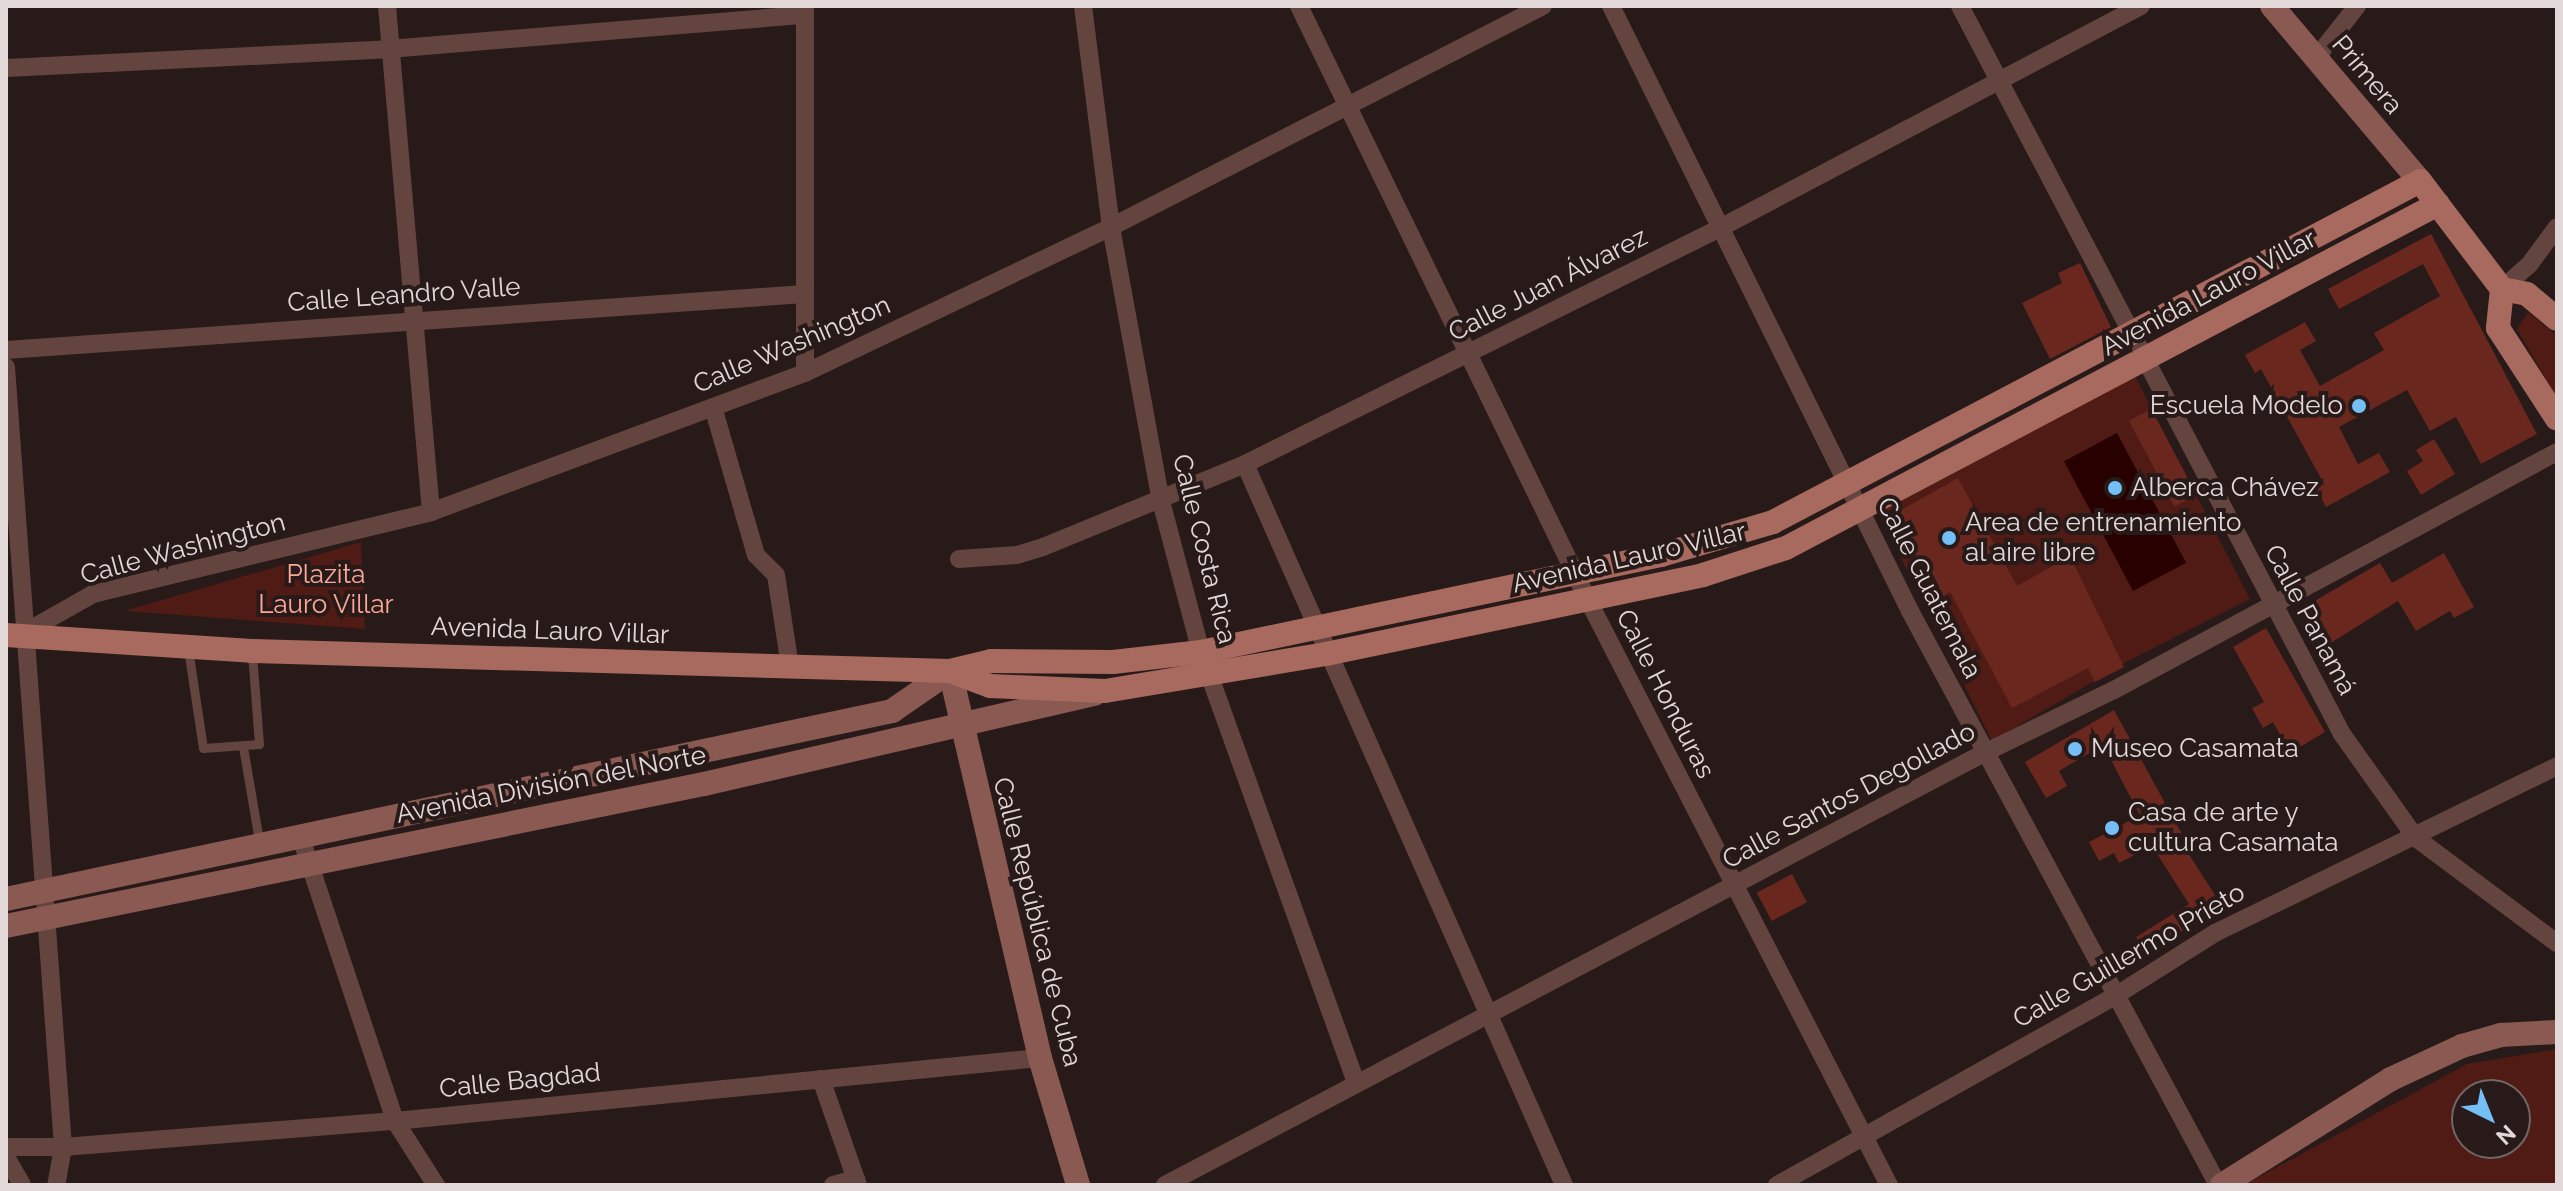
<!DOCTYPE html>
<html>
<head>
<meta charset="utf-8">
<style>
	body { margin:0 }
	#map { position:relative; width:2563px; height:1191px; overflow:hidden; background:#271a18; font-family:Raleway,sans-serif }
	div>[style] { position:absolute }
	.green>* { inset:0; background:#4f1b14 }
	.water>* { inset:0; background:#290000; transform-origin:0 0 }
	.building>* { inset:0; background:#6a271e; transform-origin:0 0 }
	.lane>* { height:9px; margin:-4.5px; padding:0 4.5px; transform-origin:4.5px; border-radius:4.5px; background:#63443f }
	.street>* { height:18px; margin:-9px; padding:0 9px; transform-origin:9px; border-radius:9px; background:#63443f }
	.secondary>* { height:24px; margin:-12px; padding:0 12px; transform-origin:12px; border-radius:12px; background:#8a5951 }
	.primary>* { height:24px; margin:-12px; padding:0 12px; transform-origin:12px; border-radius:12px; background:#a8695e }
	.dots>* { width:22px; height:22px; translate:-50% -50%; box-sizing:border-box; border:4px solid #271a18; border-radius:50% }
	span { translate:-50% -50%; white-space:nowrap; text-align:center; line-height:1.15; -webkit-text-stroke:8px #271a18; paint-order:stroke }
	.street-label { font-size:26px; color:#e2d8d7 }
	.poi-label { font-size:26px; color:#e2d8d7 }
	.right { translate:-100% -50%; text-align:right }
	.left { translate:0 -50%; text-align:left }
	.park-label { font-size:26px; color:#fca899 }
	.frame { position:absolute; inset:0; border:8px solid #e2d8d7; pointer-events:none }
	.north { position:absolute; left:2451px; top:1079px; width:80px; height:80px; box-sizing:border-box; background:#271a18; border:2px solid #726664; border-radius:50%; rotate:137deg; font-size:22px; font-weight:700; line-height:32px; text-align:center; color:#e2d8d7 }
	.north::after { content:''; display:block; margin:auto; width:28px; height:36px; background:#74c0f6; clip-path:polygon(50% 0,100% 100%,50% 72%,0 100%) }
</style>
</head>
<body>
<div id="map">
	<div class="green">
		<i style="clip-path:polygon(2528px 312px,2557px 336px,2557px 399px,2517px 329px)"></i>
		<i style="clip-path:polygon(2135px 376px,2250px 599px,2128px 661px,1992px 741px,1877px 510px)"></i>
		<i style="clip-path:polygon(361px 542px,365px 629px,124px 611px)"></i>
		<i style="clip-path:polygon(evenodd,2557px 1049px,2557px 1185px,2244px 1185px,2467px 1064px,2557px 1049px,2467px 1095px,2515px 1095px,2515px 1143px,2467px 1143px,2467px 1095px)"></i>
	</div>
	<div class="water">
		<i style="left:2117px;top:433px;width:147px;height:60px;rotate:62deg"></i>
	</div>
	<div class="building">
		<i style="clip-path:polygon(2431px 234px,2537px 434px,2481px 464px,2456px 417px,2430px 431px,2407px 390px,2339px 427px,2358px 464px,2379px 453px,2390px 472px,2326px 507px,2316px 489px,2324px 484px,2261px 369px,2255px 373px,2245px 355px,2305px 322px,2316px 341px,2300px 350px,2320px 386px,2384px 350px,2374px 333px,2440px 296px,2423px 264px,2339px 309px,2328px 289px)"></i>
		<i style="clip-path:polygon(2080px 263px,2111px 327px,2050px 359px,2022px 303px,2062px 283px,2058px 273px)"></i>
		<i style="left:2151px;top:409px;width:97px;height:25px;rotate:62deg"></i>
		<i style="clip-path:polygon(2434px 439px,2455px 474px,2421px 495px,2407px 471px,2423px 461px,2416px 450px)"></i>
		<i style="clip-path:polygon(1958px 478px,2017px 586px,2070px 556px,2124px 667px,2095px 682px,2088px 668px,2012px 708px,1950px 592px,1940px 598px,1894px 514px)"></i>
		<i style="clip-path:polygon(2444px 553px,2474px 607px,2454px 618px,2450px 611px,2416px 631px,2398px 601px,2321px 649px,2299px 610px,2380px 563px,2392px 583px)"></i>
		<i style="clip-path:polygon(2266px 628px,2325px 732px,2290px 753px,2273px 722px,2263px 728px,2252px 708px,2264px 702px,2233px 647px)"></i>
		<i style="clip-path:polygon(2114px 710px,2187px 843px,2183px 845px,2222px 906px,2146px 954px,2136px 937px,2189px 904px,2152px 846px,2119px 863px,2114px 853px,2099px 861px,2089px 842px,2140px 815px,2103px 745px,2059px 771px,2067px 786px,2046px 798px,2025px 762px)"></i>
		<i style="left:1792px;top:874px;width:32px;height:40px;rotate:62deg"></i>
	</div>
	<div class="lane">
		<i style="left:188px;top:649px;width:100px;rotate:81.4deg"></i>
		<i style="left:203px;top:748px;width:56px;rotate:-4.1deg"></i>
		<i style="left:259px;top:744px;width:90px;rotate:-94.4deg"></i>
		<i style="left:243px;top:747px;width:100px;rotate:80.3deg"></i>
	</div>
	<div class="street">
		<i style="left:387px;top:6px;width:508px;rotate:85.03deg"></i>
		<i style="left:805px;top:6px;width:367px;rotate:90deg"></i>
		<i style="left:1083px;top:6px;width:223px;rotate:82.8deg"></i>
		<i style="left:1111px;top:227px;width:279px;rotate:79.7deg"></i>
		<i style="left:1161px;top:501px;width:156px;rotate:75.2deg"></i>
		<i style="left:1201px;top:652px;width:458px;rotate:70.2deg"></i>
		<i style="left:1299px;top:6px;width:658px;rotate:64.06deg"></i>
		<i style="left:1587px;top:598px;width:660px;rotate:62.78deg"></i>
		<i style="left:1611px;top:6px;width:675px;rotate:63.7deg"></i>
		<i style="left:1910px;top:611px;width:651px;rotate:61.78deg"></i>
		<i style="left:1960px;top:6px;width:822px;rotate:62.31deg"></i>
		<i style="left:2342px;top:734px;width:128px;rotate:54.6deg"></i>
		<i style="left:2416px;top:838px;width:176px;rotate:36.7deg"></i>
		<i style="left:2316px;top:58px;width:66px;rotate:-51.7deg"></i>
		<i style="left:6px;top:68px;width:383px;rotate:-2.8deg"></i>
		<i style="left:389px;top:49px;width:417px;rotate:-4.7deg"></i>
		<i style="left:2502px;top:289px;width:36px;rotate:-42deg"></i>
		<i style="left:2529px;top:265px;width:47px;rotate:-53.6deg"></i>
		<i style="left:6px;top:350px;width:801px;rotate:-4.01deg"></i>
		<i style="left:6px;top:367px;width:782px;rotate:85.82deg"></i>
		<i style="left:63px;top:1147px;width:39px;rotate:100deg"></i>
		<i style="left:713px;top:407px;width:154px;rotate:73.8deg"></i>
		<i style="left:756px;top:555px;width:28px;rotate:45deg"></i>
		<i style="left:776px;top:575px;width:92px;rotate:81.3deg"></i>
		<i style="left:1245px;top:464px;width:788px;rotate:66.13deg"></i>
		<i style="left:959px;top:559px;width:58px;rotate:-3.9deg"></i>
		<i style="left:1017px;top:555px;width:27px;rotate:-17deg"></i>
		<i style="left:1043px;top:547px;width:218px;rotate:-22.3deg"></i>
		<i style="left:1245px;top:464px;width:528px;rotate:-26.42deg"></i>
		<i style="left:1718px;top:229px;width:478px;rotate:-27.8deg"></i>
		<i style="left:24px;top:633px;width:79px;rotate:-29.5deg"></i>
		<i style="left:93px;top:594px;width:348px;rotate:-13.6deg"></i>
		<i style="left:431px;top:512px;width:399px;rotate:-20.4deg"></i>
		<i style="left:805px;top:373px;width:339px;rotate:-25.5deg"></i>
		<i style="left:1111px;top:227px;width:485px;rotate:-27.1deg"></i>
		<i style="left:301px;top:838px;width:298px;rotate:71.6deg"></i>
		<i style="left:395px;top:1121px;width:76px;rotate:57.4deg"></i>
		<i style="left:821px;top:1079px;width:112px;rotate:70.8deg"></i>
		<i style="left:6px;top:1147px;width:57px"></i>
		<i style="left:63px;top:1147px;width:333px;rotate:-4.5deg"></i>
		<i style="left:395px;top:1121px;width:648px;rotate:-5.58deg"></i>
		<i style="left:6px;top:1157px;width:32px;rotate:60deg"></i>
		<i style="left:833px;top:1185px;width:24px;rotate:-15deg"></i>
		<i style="left:1165px;top:1185px;width:926px;rotate:-27.81deg"></i>
		<i style="left:1984px;top:753px;width:144px;rotate:-25.9deg"></i>
		<i style="left:2114px;top:690px;width:503px;rotate:-28.25deg"></i>
		<i style="left:1777px;top:1185px;width:387px;rotate:-29.2deg"></i>
		<i style="left:2115px;top:996px;width:118px;rotate:-32.2deg"></i>
		<i style="left:2215px;top:933px;width:381px;rotate:-26deg"></i>
	</div>
	<div class="secondary">
		<i style="left:2272px;top:6px;width:229px;rotate:49.8deg"></i>
		<i style="left:6px;top:899px;width:906px;rotate:-11.98deg"></i>
		<i style="left:892px;top:711px;width:70px;rotate:-34.6deg"></i>
		<i style="left:950px;top:671px;width:397px;rotate:76.9deg"></i>
		<i style="left:1040px;top:1058px;width:133px;rotate:73.3deg"></i>
		<i style="left:6px;top:926px;width:712px;rotate:-11.5deg"></i>
		<i style="left:704px;top:784px;width:401px;rotate:-13deg"></i>
		<i style="left:2222px;top:1185px;width:199px;rotate:-32.1deg"></i>
		<i style="left:2391px;top:1079px;width:78px;rotate:-24.9deg"></i>
		<i style="left:2462px;top:1046px;width:41px;rotate:-15.8deg"></i>
		<i style="left:2501px;top:1035px;width:56px;rotate:-3.1deg"></i>
	</div>
	<div class="primary">
		<i style="left:2502px;top:289px;width:25px;rotate:11deg"></i>
		<i style="left:2527px;top:294px;width:39px;rotate:40deg"></i>
		<i style="left:6px;top:635px;width:246px;rotate:3.7deg"></i>
		<i style="left:251px;top:651px;width:699px;rotate:1.64deg"></i>
		<i style="left:950px;top:671px;width:42px;rotate:-13.7deg"></i>
		<i style="left:991px;top:661px;width:122px;rotate:0.5deg"></i>
		<i style="left:1113px;top:662px;width:89px;rotate:-6.5deg"></i>
		<i style="left:1201px;top:652px;width:470px;rotate:-11.9deg"></i>
		<i style="left:1661px;top:555px;width:117px;rotate:-16.4deg"></i>
		<i style="left:1773px;top:522px;width:731px;rotate:-27.79deg"></i>
		<i style="left:2420px;top:181px;width:136px;rotate:52.8deg"></i>
		<i style="left:2502px;top:289px;width:39px;rotate:96deg"></i>
		<i style="left:2498px;top:328px;width:108px;rotate:57deg"></i>
		<i style="left:950px;top:671px;width:43px;rotate:20.6deg"></i>
		<i style="left:990px;top:686px;width:115px;rotate:2.5deg"></i>
		<i style="left:1105px;top:691px;width:224px;rotate:-9.5deg"></i>
		<i style="left:1326px;top:654px;width:385px;rotate:-11.8deg"></i>
		<i style="left:1703px;top:575px;width:87px;rotate:-18deg"></i>
		<i style="left:1786px;top:548px;width:737px;rotate:-27.82deg"></i>
	</div>
	<div class="dots">
		<i style="left:2359px;top:406px;background:#74c0f6"></i>
		<i style="left:2115px;top:488px;background:#74c0f6"></i>
		<i style="left:1949px;top:538px;background:#74c0f6"></i>
		<i style="left:2075px;top:749px;background:#74c0f6"></i>
		<i style="left:2112px;top:828px;background:#74c0f6"></i>
	</div>
	<div class="street-label">
		<span style="left:2367px;top:75px;rotate:50deg">Primera</span>
		<span style="left:1548px;top:285px;rotate:-27deg">Calle Juan Álvarez</span>
		<span style="left:2209px;top:293px;rotate:-28deg">Avenida Lauro Villar</span>
		<span style="left:404px;top:295px;rotate:-4deg">Calle Leandro Valle</span>
		<span style="left:792px;top:345px;rotate:-23deg">Calle Washington</span>
		<span style="left:183px;top:549px;rotate:-15deg">Calle Washington</span>
		<span style="left:1204px;top:549px;rotate:76deg">Calle Costa Rica</span>
		<span style="left:1629px;top:558px;rotate:-13deg">Avenida Lauro Villar</span>
		<span style="left:1929px;top:588px;rotate:63deg">Calle Guatemala</span>
		<span style="left:2310px;top:620px;rotate:62deg">Calle Panamá</span>
		<span style="left:550px;top:631px;rotate:2deg">Avenida Lauro Villar</span>
		<span style="left:1665px;top:694px;rotate:63deg">Calle Honduras</span>
		<span style="left:551px;top:785px;rotate:-11deg">Avenida División del Norte</span>
		<span style="left:1849px;top:796px;rotate:-28deg">Calle Santos Degollado</span>
		<span style="left:1037px;top:922px;rotate:76deg">Calle República de Cuba</span>
		<span style="left:2129px;top:956px;rotate:-30deg">Calle Guillermo Prieto</span>
		<span style="left:520px;top:1081px;rotate:-6deg">Calle Bagdad</span>
	</div>
	<div class="poi-label">
		<span class="right" style="left:2343px;top:406px">Escuela Modelo</span>
		<span class="left" style="left:2131px;top:488px">Alberca Chávez</span>
		<span class="left" style="left:1965px;top:538px">Area de entrenamiento<br>al aire libre</span>
		<span class="left" style="left:2091px;top:749px">Museo Casamata</span>
		<span class="left" style="left:2128px;top:828px">Casa de arte y<br>cultura Casamata</span>
	</div>
	<div class="park-label">
		<span style="left:326px;top:590px">Plazita<br>Lauro Villar</span>
	</div>
	<div class="frame"></div>
	<div class="north">N</div>
</div>
</body>
</html>
